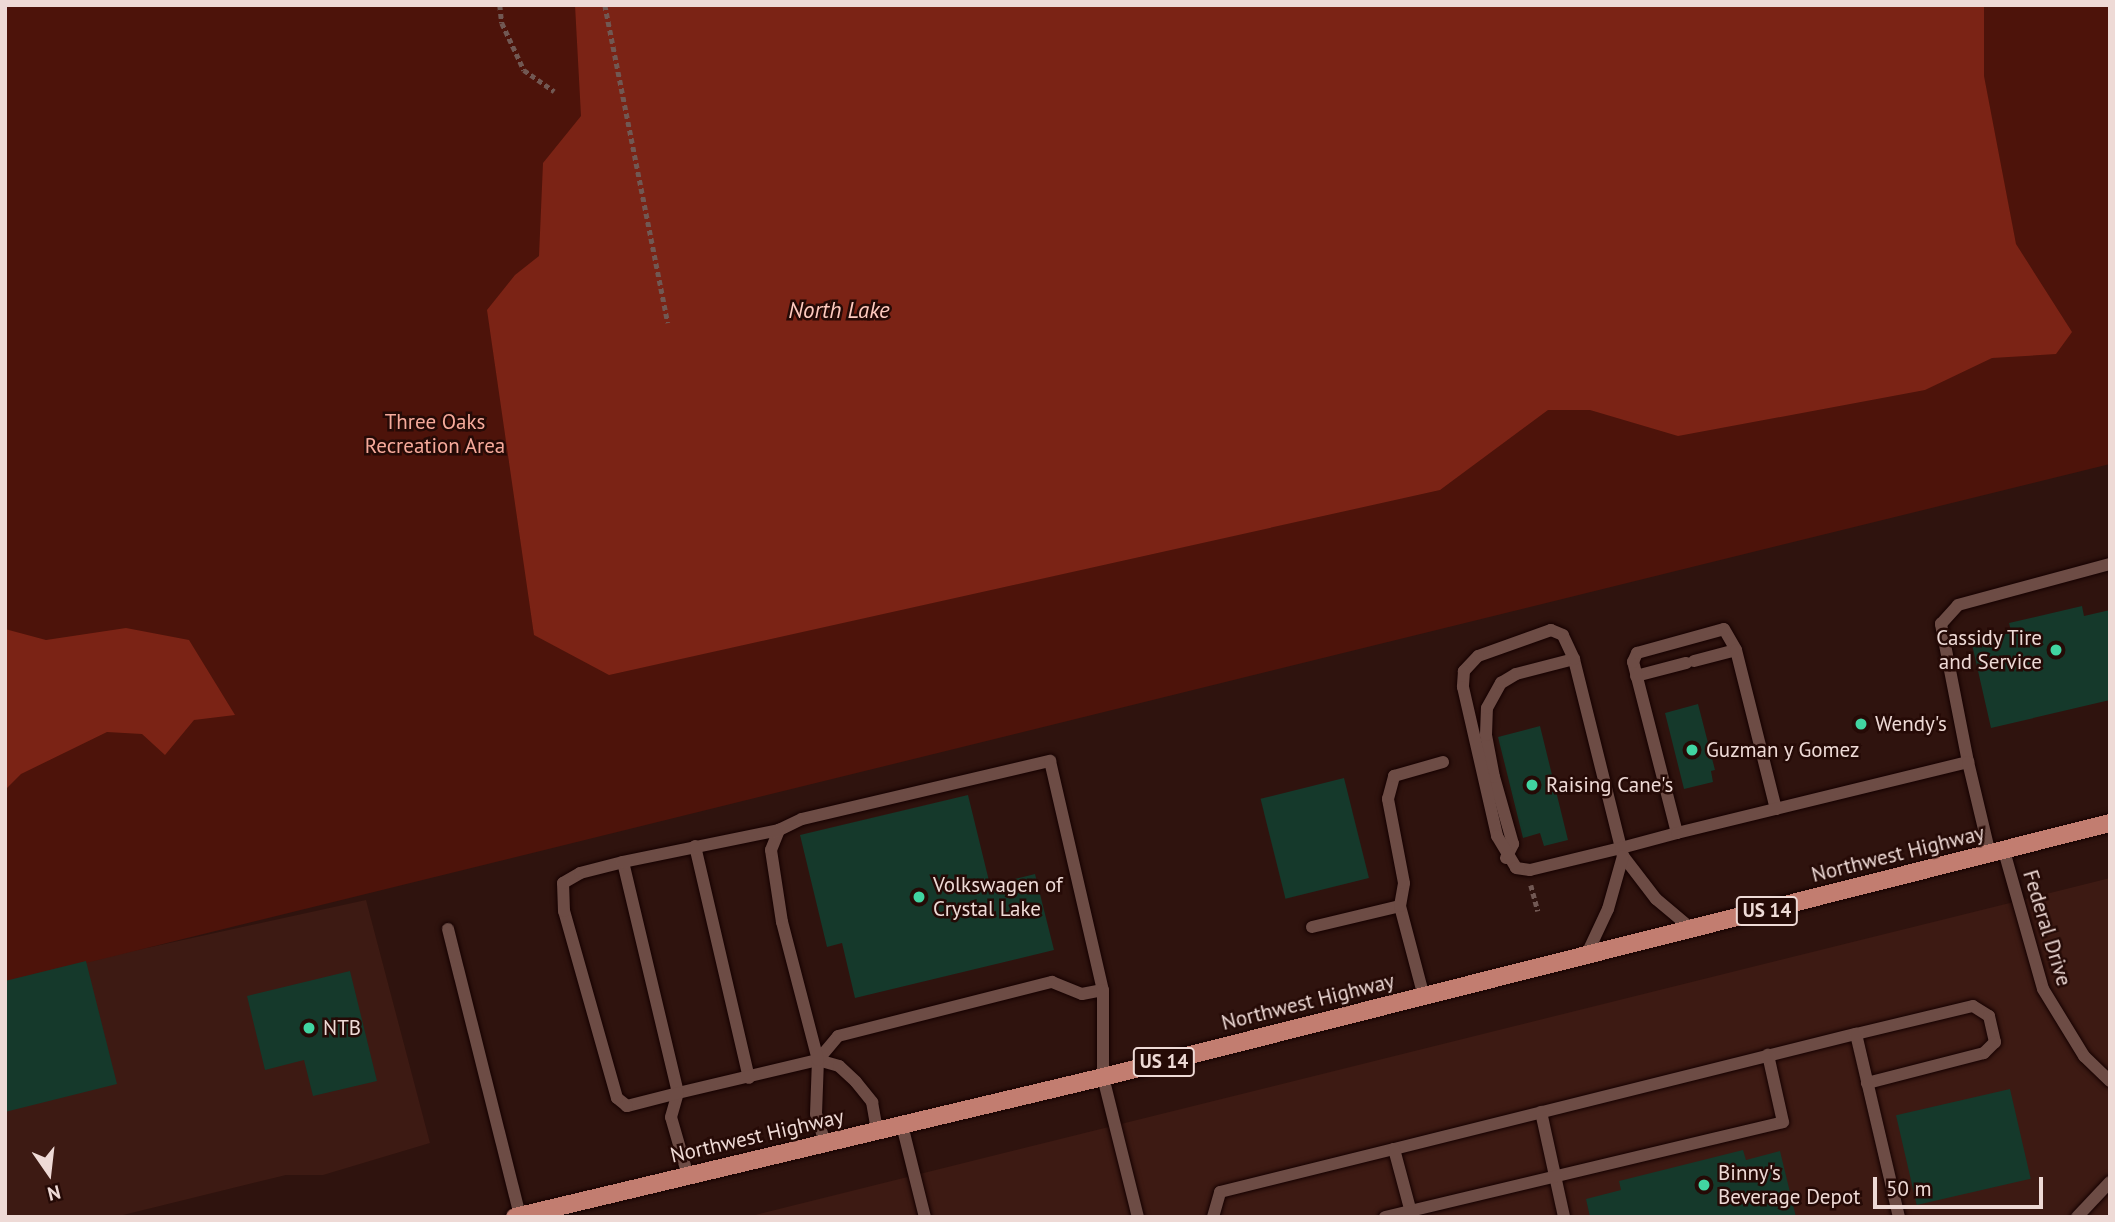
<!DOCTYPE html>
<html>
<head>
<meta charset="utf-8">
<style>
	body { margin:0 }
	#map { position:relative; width:2115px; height:1222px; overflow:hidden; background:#2f130e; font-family:"PT Sans",sans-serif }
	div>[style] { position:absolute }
	.built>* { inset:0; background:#3d1a13 }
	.green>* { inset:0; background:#4d130a }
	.water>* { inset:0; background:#7b2315 }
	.building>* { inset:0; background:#15392b; transform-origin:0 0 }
	.path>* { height:4.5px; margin-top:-2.25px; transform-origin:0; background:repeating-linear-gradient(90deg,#715853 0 5px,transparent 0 8.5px) }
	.roads { filter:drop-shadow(0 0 2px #150100) drop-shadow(0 0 2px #150100) }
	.lane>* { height:12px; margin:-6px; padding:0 6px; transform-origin:6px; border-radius:6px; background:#6d4c45 }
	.primary>* { height:18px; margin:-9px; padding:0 9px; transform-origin:9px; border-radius:9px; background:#c27d70 }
	.dots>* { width:19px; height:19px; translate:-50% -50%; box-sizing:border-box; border:4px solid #250a06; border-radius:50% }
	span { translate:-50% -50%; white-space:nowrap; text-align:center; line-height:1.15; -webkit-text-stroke:5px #250a06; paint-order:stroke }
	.shield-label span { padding:2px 5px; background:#250a06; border:2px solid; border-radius:5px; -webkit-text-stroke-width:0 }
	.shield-label { font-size:19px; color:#eedad6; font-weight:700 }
	.park-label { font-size:21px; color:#f6aa9b }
	.poi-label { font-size:21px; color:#eedad6 }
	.right { translate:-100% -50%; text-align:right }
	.left { translate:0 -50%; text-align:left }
	.street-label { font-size:21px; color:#eedad6 }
	.water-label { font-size:23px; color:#fecabf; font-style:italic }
	.frame { position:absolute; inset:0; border:7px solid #eedad6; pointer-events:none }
	.north { position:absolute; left:14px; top:1138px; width:70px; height:70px; -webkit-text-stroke:5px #250a06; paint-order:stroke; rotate:166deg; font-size:19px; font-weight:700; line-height:28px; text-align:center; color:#eedad6 }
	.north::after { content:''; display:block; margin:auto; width:24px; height:32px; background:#eedad6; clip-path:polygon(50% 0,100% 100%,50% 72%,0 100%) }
	.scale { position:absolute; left:1873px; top:1177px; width:170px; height:32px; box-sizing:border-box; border:4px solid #eedad6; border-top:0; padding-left:9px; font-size:21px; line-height:24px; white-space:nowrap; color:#eedad6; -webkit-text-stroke:5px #250a06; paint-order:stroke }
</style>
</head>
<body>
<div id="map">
	<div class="built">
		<i style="clip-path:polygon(2110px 878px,2110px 1217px,747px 1217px,751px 1216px)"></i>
		<i style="clip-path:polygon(366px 900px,430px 1143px,323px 1175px,286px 1175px,115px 1217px,5px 1217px,5px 979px)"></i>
	</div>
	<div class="green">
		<i style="clip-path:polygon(5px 5px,2110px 5px,2110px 464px,5px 983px)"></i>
	</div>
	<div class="water">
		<i style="clip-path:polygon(575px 5px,1984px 5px,1984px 76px,2016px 244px,2072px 332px,2056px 354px,1992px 358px,1925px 390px,1678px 436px,1590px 410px,1548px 410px,1440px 490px,609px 675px,534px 635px,487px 310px,515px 275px,539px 256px,543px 163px,581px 116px)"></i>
		<i style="clip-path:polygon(126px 628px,189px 640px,235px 715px,194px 720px,165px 755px,142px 734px,107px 732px,21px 774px,5px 790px,5px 629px,46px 640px)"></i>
	</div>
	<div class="building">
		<i style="clip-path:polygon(2082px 606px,2084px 616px,2110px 610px,2110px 700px,1991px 728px,1971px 640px,2011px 631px,2009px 623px)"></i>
		<i style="clip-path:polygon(1698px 704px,1715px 770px,1711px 771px,1713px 782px,1684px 789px,1665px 713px)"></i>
		<i style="clip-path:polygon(1540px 726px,1568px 840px,1544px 846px,1540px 833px,1523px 838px,1498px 737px)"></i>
		<i style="left:1344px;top:778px;width:103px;height:86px;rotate:76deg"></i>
		<i style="clip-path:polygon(968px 795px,990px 885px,1035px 874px,1054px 950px,855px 998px,842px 943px,827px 947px,800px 835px)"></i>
		<i style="clip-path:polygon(86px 961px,117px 1084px,5px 1112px,5px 981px)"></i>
		<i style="clip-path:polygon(350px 971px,377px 1081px,313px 1096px,304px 1060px,265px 1070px,247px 996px)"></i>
		<i style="left:2010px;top:1089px;width:92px;height:117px;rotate:77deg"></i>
		<i style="clip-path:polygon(1743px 1150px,1746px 1160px,1780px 1151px,1796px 1217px,1590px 1217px,1586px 1199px,1621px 1190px,1619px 1181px)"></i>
	</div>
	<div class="path">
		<i style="left:500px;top:5px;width:18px;rotate:84deg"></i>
		<i style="left:502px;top:23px;width:52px;rotate:64.9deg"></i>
		<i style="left:524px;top:70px;width:37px;rotate:35deg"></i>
		<i style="left:605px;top:5px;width:324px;rotate:78.8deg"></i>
		<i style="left:1531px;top:885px;width:27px;rotate:75deg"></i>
	</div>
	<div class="roads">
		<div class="lane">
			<i style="left:1694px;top:661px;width:43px;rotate:-14.7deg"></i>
			<i style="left:1636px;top:676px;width:52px;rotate:-14.6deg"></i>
			<i style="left:1968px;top:762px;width:141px;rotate:-101.1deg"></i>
			<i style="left:1941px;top:624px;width:25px;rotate:-48deg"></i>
			<i style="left:1958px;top:605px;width:157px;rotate:-15.1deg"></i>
			<i style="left:1677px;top:833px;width:177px;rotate:-104.4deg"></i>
			<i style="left:1633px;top:662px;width:10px;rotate:-66deg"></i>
			<i style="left:1637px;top:653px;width:90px;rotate:-15.4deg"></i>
			<i style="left:1724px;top:629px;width:24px;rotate:60deg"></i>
			<i style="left:1736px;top:650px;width:164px;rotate:75.9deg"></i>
			<i style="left:695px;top:846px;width:238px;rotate:76.9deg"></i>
			<i style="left:2004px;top:851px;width:143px;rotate:74.2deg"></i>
			<i style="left:2043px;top:989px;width:79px;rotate:58.5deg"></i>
			<i style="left:2084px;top:1056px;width:36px;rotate:44deg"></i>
			<i style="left:1506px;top:858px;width:16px;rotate:-63deg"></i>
			<i style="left:1513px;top:844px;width:70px;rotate:-105.8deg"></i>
			<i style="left:1494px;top:777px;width:43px;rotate:-100.8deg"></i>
			<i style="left:1486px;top:735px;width:27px;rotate:-88deg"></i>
			<i style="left:1487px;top:708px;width:29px;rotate:-61deg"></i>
			<i style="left:1501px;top:683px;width:17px;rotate:-31deg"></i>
			<i style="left:1516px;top:674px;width:60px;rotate:-14.5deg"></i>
			<i style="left:623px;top:862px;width:237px;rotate:76.6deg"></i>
			<i style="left:678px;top:1093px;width:144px;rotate:-13.3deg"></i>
			<i style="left:818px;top:1060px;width:22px;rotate:16deg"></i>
			<i style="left:839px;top:1066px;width:23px;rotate:43deg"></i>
			<i style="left:856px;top:1082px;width:26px;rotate:51deg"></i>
			<i style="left:872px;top:1102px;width:29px;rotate:80deg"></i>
			<i style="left:1312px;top:927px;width:90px;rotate:-13.4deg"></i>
			<i style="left:448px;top:929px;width:295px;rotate:75.9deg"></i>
			<i style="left:1693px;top:930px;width:48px;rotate:-140deg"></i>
			<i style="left:1656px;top:899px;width:54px;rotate:-127.5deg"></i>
			<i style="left:1623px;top:856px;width:8px;rotate:-104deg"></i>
			<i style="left:1621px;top:848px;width:195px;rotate:-104deg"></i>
			<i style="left:1574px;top:659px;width:26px;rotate:-115deg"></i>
			<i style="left:1563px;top:635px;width:13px;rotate:-157deg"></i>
			<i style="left:1551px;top:630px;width:77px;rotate:160.4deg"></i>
			<i style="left:1478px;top:656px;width:21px;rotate:133deg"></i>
			<i style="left:1464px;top:671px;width:16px;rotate:94deg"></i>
			<i style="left:1463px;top:687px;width:153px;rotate:77.1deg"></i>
			<i style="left:1497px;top:836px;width:37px;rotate:59deg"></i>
			<i style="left:1516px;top:868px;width:14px;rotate:8deg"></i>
			<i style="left:1530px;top:870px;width:94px;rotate:-13.6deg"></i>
			<i style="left:1621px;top:848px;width:58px;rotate:-15deg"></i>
			<i style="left:1677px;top:833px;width:300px;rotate:-13.7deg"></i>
			<i style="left:1968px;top:762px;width:95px;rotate:76.6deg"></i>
			<i style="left:1585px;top:958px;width:54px;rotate:-64.9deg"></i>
			<i style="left:1608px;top:909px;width:55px;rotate:-74.2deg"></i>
			<i style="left:1424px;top:997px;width:94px;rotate:-104.8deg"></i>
			<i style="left:1400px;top:906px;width:23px;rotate:-80deg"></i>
			<i style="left:1404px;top:883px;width:86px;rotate:-100.8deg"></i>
			<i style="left:1388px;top:799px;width:24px;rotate:-75deg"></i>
			<i style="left:1394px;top:776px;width:51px;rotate:-15.9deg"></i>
			<i style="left:1856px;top:1034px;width:120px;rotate:-13.5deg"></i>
			<i style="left:1973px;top:1006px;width:19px;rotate:32deg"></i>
			<i style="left:1989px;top:1016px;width:27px;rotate:77deg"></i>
			<i style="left:1995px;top:1042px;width:16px;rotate:135deg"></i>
			<i style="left:1984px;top:1053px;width:121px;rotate:165.6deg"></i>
			<i style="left:818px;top:1060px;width:31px;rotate:-50deg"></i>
			<i style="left:838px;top:1036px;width:221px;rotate:-14.2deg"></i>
			<i style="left:1052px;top:982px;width:32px;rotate:22deg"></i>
			<i style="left:1082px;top:994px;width:21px;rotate:-11deg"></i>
			<i style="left:1541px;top:1112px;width:107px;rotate:77.6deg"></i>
			<i style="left:902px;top:1125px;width:95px;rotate:76deg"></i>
			<i style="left:825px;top:1143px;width:30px;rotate:-107deg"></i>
			<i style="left:816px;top:1114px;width:54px;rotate:-87.9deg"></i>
			<i style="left:818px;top:1060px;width:143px;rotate:-104.6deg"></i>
			<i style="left:782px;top:922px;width:73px;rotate:-98.7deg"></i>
			<i style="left:771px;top:850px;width:22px;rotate:-68deg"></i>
			<i style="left:779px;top:830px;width:25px;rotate:-26deg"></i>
			<i style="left:802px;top:819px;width:255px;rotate:-13.2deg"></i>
			<i style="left:1050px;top:761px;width:235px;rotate:77deg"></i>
			<i style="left:1103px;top:990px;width:87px;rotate:90deg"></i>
			<i style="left:1103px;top:1077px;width:144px;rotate:76deg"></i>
			<i style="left:1394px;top:1149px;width:476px;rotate:-14deg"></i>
			<i style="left:1856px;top:1034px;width:188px;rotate:76.8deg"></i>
			<i style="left:688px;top:1176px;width:61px;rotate:-106.1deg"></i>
			<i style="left:671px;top:1117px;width:25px;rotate:-74deg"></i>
			<i style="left:678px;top:1093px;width:53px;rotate:165.7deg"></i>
			<i style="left:627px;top:1106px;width:13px;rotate:-141deg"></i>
			<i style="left:617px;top:1098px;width:194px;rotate:-105.8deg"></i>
			<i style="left:564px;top:911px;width:28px;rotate:-92deg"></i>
			<i style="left:563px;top:883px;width:20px;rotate:-30deg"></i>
			<i style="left:580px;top:873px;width:44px;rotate:-14.3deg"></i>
			<i style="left:623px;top:862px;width:159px;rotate:-11.6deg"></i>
			<i style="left:1213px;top:1217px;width:26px;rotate:-74deg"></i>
			<i style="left:1220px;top:1192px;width:179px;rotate:-13.9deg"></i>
			<i style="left:1394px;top:1149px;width:69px;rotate:75deg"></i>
			<i style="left:1385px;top:1217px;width:409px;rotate:-13.4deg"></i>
			<i style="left:1783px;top:1122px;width:69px;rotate:-102.6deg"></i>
			<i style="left:2077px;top:1217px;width:48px;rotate:-46.7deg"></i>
		</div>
		<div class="primary">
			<i style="left:515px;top:1217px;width:604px;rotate:-13.39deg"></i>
			<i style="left:1103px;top:1077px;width:1039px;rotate:-14.16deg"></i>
		</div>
	</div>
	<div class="dots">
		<i style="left:2056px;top:650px;background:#41d4a1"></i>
		<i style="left:1861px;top:724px;background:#41d4a1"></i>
		<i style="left:1692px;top:750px;background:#41d4a1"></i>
		<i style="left:1532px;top:785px;background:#41d4a1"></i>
		<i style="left:919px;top:897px;background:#41d4a1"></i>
		<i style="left:309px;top:1028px;background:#41d4a1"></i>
		<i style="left:1704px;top:1185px;background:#41d4a1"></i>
	</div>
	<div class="shield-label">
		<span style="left:1767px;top:911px">US 14</span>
		<span style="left:1164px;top:1062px">US 14</span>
	</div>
	<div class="park-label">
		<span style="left:435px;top:434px">Three Oaks<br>Recreation Area</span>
	</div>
	<div class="poi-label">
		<span class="right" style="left:2042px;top:650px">Cassidy Tire<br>and Service</span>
		<span class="left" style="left:1875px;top:724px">Wendy's</span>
		<span class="left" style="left:1706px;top:750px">Guzman y Gomez</span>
		<span class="left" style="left:1546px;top:785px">Raising Cane's</span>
		<span class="left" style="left:933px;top:897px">Volkswagen of<br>Crystal Lake</span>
		<span class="left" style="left:323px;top:1028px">NTB</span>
		<span class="left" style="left:1718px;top:1185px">Binny's<br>Beverage Depot</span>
	</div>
	<div class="street-label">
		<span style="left:1898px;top:854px;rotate:-14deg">Northwest Highway</span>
		<span style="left:2047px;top:928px;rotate:73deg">Federal Drive</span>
		<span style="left:1308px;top:1002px;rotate:-14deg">Northwest Highway</span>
		<span style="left:757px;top:1136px;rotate:-13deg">Northwest Highway</span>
	</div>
	<div class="water-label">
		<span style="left:839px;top:310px">North Lake</span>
	</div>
	<div class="frame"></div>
	<div class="north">N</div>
	<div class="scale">50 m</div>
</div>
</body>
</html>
